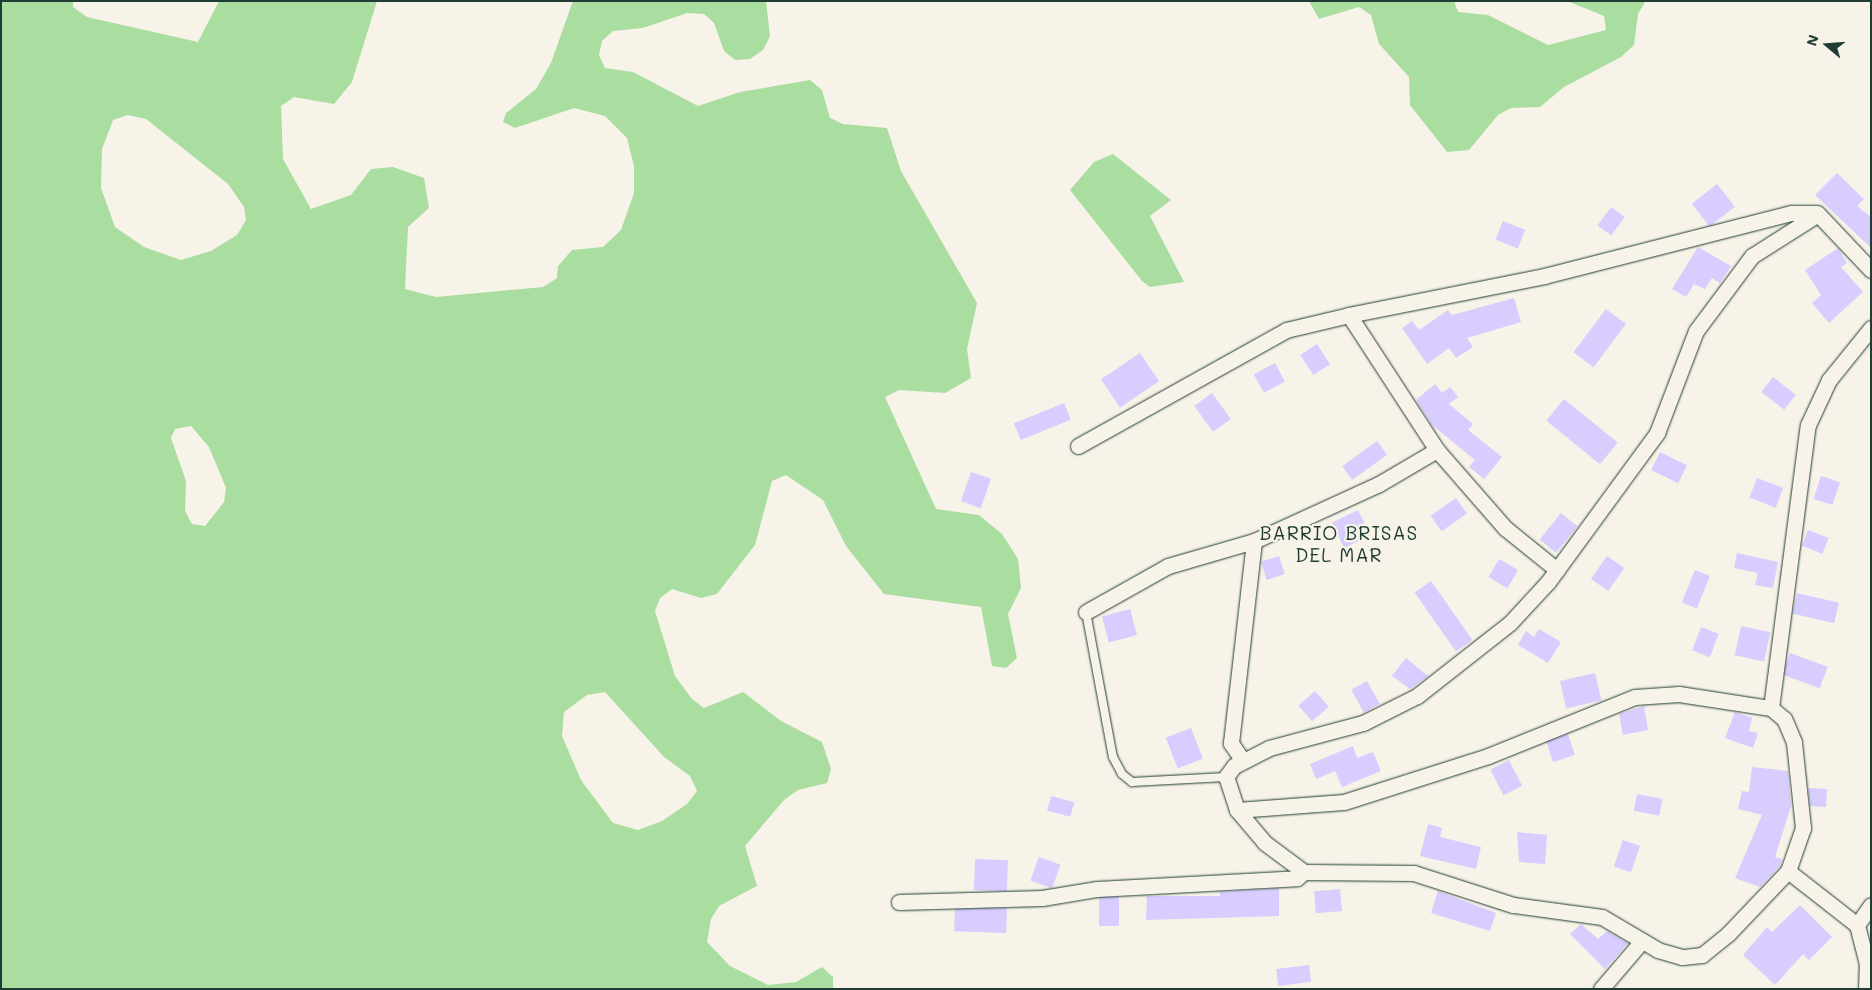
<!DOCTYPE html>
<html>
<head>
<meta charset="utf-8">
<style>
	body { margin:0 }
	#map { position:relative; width:1872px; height:990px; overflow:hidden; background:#f7f3e8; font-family:Mali,sans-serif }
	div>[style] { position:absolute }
	.green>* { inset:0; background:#aadea0 }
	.building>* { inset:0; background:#d9ccfe; transform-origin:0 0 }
	.roads { filter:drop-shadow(0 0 1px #1f3d34) drop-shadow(0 0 1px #1f3d34) }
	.service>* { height:8px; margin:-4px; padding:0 4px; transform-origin:4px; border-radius:4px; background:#f7f3e8 }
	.minor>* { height:15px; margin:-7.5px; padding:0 7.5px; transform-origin:7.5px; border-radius:7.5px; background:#f7f3e8 }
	span { translate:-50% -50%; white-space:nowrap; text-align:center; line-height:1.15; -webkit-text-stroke:4.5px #f7f3e8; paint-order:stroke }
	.neighbourhood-label { font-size:19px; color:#1f3d34; letter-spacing:1px }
	.frame { position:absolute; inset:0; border:2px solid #1f3d34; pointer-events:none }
	.north { position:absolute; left:1802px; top:20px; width:50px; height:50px; -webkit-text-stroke:4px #f7f3e8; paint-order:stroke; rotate:288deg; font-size:14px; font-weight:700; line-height:20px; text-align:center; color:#1f3d34 }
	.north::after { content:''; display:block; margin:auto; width:18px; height:22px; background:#1f3d34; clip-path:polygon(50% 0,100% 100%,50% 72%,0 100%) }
</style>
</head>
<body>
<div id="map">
	<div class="green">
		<i style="clip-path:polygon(evenodd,1px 1px,73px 1px,73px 7px,87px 17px,198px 42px,219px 1px,377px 1px,352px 82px,334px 104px,294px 97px,281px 106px,283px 159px,311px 209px,351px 195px,371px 169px,393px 167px,424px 178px,429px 208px,408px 227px,405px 289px,436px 297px,543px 287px,557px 278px,558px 266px,572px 250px,603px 247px,621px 230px,634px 193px,634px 166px,627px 138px,605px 116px,574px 108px,515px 128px,503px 122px,506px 113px,536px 89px,551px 63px,573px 1px,766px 1px,770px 36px,763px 50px,750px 59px,735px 60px,724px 51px,714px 23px,704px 14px,687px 13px,643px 28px,613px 31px,602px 41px,599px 55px,605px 68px,633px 72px,698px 106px,740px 92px,810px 80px,822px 90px,830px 118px,843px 124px,887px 128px,901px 171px,977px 303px,967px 349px,971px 378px,945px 393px,899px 390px,885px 397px,936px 509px,979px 515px,1002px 534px,1018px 559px,1021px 588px,1008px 614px,1017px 658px,1006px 668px,992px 666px,981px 607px,884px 594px,846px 546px,823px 500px,786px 475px,772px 481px,755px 545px,717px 594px,701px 598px,672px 589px,660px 598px,655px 611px,675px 676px,692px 699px,704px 708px,743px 692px,781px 721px,822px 742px,831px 769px,827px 783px,798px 790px,784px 800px,745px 846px,757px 886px,719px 906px,711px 919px,707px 942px,730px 966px,768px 985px,796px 982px,822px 967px,833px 977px,833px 989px,1px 989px,1px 1px,128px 115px,146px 119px,228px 184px,244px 207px,246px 220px,237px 235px,211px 251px,181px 260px,144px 247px,115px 227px,101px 188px,102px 149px,113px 120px,128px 115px,1px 1px,191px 426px,209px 447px,226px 488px,224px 502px,205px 526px,192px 524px,185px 511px,186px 481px,171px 438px,175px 429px,191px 426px,1px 1px,605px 692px,664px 757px,690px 776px,697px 791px,687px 804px,662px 821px,638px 830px,613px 823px,581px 780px,562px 736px,564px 712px,587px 695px,605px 692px)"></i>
		<i style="clip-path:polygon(1309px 1px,1454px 1px,1458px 12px,1488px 15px,1548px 45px,1606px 30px,1604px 16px,1567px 1px,1645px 2px,1638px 14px,1634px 45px,1621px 57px,1564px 87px,1540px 107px,1511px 108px,1498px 115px,1469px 150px,1447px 152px,1410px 105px,1409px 77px,1379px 44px,1371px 15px,1359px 7px,1319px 19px)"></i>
		<i style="clip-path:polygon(1113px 154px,1171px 200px,1150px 216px,1184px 282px,1150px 287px,1142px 281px,1070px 190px,1094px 162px)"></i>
	</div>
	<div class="building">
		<i style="clip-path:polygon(1837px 173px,1864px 199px,1857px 206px,1871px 217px,1871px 248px,1815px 195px)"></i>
		<i style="left:1717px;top:184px;width:29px;height:32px;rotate:52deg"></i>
		<i style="left:1611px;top:207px;width:17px;height:23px;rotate:36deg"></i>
		<i style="left:1503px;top:221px;width:24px;height:20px;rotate:22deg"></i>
		<i style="clip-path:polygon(1698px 247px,1731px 266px,1720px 283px,1712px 278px,1705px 289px,1694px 284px,1686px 297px,1672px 289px)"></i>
		<i style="clip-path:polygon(1838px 248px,1847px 263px,1841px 267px,1863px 292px,1829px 323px,1812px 303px,1821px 295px,1805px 270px)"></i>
		<i style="clip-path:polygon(1514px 298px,1521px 322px,1467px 338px,1473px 347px,1456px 358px,1449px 348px,1427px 364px,1402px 328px,1412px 321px,1419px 330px,1448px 310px,1452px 315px)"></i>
		<i style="left:1606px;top:309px;width:25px;height:54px;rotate:37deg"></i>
		<i style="left:1317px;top:344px;width:24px;height:20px;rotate:57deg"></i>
		<i style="left:1140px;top:353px;width:34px;height:47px;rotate:56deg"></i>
		<i style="left:1275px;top:363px;width:21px;height:24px;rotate:62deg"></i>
		<i style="left:1773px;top:377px;width:29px;height:19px;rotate:38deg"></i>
		<i style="clip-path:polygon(1435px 384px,1442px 393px,1450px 387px,1458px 397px,1449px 404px,1473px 424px,1468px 430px,1502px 457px,1484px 479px,1469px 467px,1475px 460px,1432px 425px,1416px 400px)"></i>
		<i style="left:1212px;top:393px;width:32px;height:22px;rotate:54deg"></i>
		<i style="left:1564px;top:399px;width:69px;height:28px;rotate:39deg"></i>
		<i style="left:1064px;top:403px;width:18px;height:54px;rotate:68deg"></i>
		<i style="left:1377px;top:441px;width:17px;height:43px;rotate:54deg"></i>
		<i style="left:1660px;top:452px;width:30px;height:20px;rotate:26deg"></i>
		<i style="left:971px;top:472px;width:21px;height:31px;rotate:19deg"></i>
		<i style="left:1821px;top:476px;width:20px;height:24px;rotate:18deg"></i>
		<i style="left:1757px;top:478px;width:28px;height:21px;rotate:21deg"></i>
		<i style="left:1456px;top:498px;width:19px;height:31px;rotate:55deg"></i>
		<i style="left:1358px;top:510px;width:28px;height:29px;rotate:64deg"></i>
		<i style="left:1561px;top:513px;width:21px;height:34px;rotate:39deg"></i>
		<i style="left:1808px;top:530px;width:22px;height:17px;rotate:21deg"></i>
		<i style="clip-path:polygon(1737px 553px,1778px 562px,1773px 588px,1755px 585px,1758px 573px,1734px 568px)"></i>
		<i style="left:1279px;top:556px;width:19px;height:19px;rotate:72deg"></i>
		<i style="left:1607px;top:556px;width:21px;height:28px;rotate:35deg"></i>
		<i style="left:1499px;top:559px;width:22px;height:21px;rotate:30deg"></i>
		<i style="left:1695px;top:570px;width:16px;height:35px;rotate:22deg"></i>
		<i style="left:1431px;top:581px;width:72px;height:20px;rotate:55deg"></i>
		<i style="left:1797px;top:593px;width:43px;height:21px;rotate:13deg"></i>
		<i style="left:1130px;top:609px;width:27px;height:29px;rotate:75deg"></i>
		<i style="left:1741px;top:626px;width:30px;height:30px;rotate:12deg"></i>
		<i style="left:1701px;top:627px;width:19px;height:25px;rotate:21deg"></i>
		<i style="clip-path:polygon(1539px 629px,1561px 642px,1548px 663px,1518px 645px,1526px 631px,1534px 637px)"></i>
		<i style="left:1790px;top:653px;width:40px;height:23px;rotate:20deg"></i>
		<i style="clip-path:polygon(1406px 658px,1428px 676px,1410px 689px,1392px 676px)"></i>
		<i style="left:1595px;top:673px;width:28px;height:36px;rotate:77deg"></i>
		<i style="left:1367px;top:681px;width:26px;height:18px;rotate:61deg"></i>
		<i style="left:1315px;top:691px;width:21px;height:22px;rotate:49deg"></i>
		<i style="clip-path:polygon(1644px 706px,1648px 730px,1623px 735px,1619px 714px)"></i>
		<i style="clip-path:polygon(1735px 712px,1752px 718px,1749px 731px,1758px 733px,1753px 748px,1725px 738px)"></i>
		<i style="left:1191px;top:728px;width:33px;height:27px;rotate:69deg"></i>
		<i style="left:1568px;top:734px;width:22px;height:23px;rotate:72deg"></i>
		<i style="clip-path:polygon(1353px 746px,1357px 758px,1373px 752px,1381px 771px,1342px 787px,1335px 771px,1316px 779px,1310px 764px)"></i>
		<i style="left:1509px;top:760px;width:29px;height:21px;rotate:63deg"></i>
		<i style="clip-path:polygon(1752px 767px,1788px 771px,1791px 806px,1775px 857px,1782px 859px,1780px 866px,1760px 887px,1735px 878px,1762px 815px,1738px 809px,1742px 791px,1749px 792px)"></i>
		<i style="clip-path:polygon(1808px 788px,1827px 789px,1826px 807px,1810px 806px)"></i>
		<i style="left:1637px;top:794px;width:26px;height:17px;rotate:11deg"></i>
		<i style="left:1051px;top:796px;width:24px;height:15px;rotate:15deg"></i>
		<i style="clip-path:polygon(1428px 824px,1442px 828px,1440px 837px,1481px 847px,1476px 869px,1420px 856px)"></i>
		<i style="clip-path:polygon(1517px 832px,1547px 835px,1545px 864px,1519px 862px)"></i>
		<i style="left:1623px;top:840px;width:18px;height:28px;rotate:19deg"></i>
		<i style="left:1039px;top:857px;width:23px;height:25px;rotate:20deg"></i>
		<i style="left:975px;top:859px;width:33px;height:31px;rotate:2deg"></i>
		<i style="clip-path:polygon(1279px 888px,1279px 916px,1146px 920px,1147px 896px,1220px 896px,1220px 892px)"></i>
		<i style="left:1340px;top:889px;width:22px;height:26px;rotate:85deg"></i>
		<i style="clip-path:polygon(1438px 891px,1496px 913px,1490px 931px,1431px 913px)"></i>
		<i style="left:1119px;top:897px;width:29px;height:20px;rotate:90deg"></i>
		<i style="clip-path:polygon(1800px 905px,1832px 937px,1809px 960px,1803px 954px,1775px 985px,1743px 955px,1767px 927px,1772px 932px)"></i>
		<i style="left:1007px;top:908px;width:25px;height:52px;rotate:92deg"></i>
		<i style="clip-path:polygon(1581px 924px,1598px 939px,1607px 931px,1628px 943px,1605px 969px,1570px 934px)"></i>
		<i style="left:1309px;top:965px;width:17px;height:33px;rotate:83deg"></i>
	</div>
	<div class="roads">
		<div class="service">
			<i style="left:1086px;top:612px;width:147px;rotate:79.5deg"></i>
			<i style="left:1113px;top:757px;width:19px;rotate:62deg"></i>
			<i style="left:1122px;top:774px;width:13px;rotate:39deg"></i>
			<i style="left:1132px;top:782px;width:94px;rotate:-3deg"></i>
		</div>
		<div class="minor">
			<i style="left:1078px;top:446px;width:238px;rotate:-29.1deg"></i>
			<i style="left:1286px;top:330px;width:65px;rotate:-13.4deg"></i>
			<i style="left:1557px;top:570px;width:67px;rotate:-141.1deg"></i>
			<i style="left:1505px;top:528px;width:103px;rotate:-131.1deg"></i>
			<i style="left:1437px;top:450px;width:161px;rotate:-123.1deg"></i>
			<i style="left:1349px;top:315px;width:199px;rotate:-11.3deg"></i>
			<i style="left:1544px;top:276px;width:256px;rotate:-14.3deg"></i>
			<i style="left:1792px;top:213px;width:25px"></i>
			<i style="left:1086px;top:612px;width:94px;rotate:-29.3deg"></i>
			<i style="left:1168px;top:566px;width:90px;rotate:-16.2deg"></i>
			<i style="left:1254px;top:541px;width:137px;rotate:-24.5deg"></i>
			<i style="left:1379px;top:484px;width:67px;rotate:-30.4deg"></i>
			<i style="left:1243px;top:761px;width:22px;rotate:-124deg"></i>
			<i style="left:1231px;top:743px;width:203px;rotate:-83.5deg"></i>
			<i style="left:1237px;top:810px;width:107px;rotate:-4.3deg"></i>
			<i style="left:1344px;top:802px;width:151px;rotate:-17.7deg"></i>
			<i style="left:1488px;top:756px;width:158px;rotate:-21.9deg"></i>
			<i style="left:1635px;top:697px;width:44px;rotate:-3.9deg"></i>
			<i style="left:1679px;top:694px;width:93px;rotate:8.7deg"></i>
			<i style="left:1788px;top:871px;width:87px;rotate:133.6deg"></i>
			<i style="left:1728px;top:934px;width:33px;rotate:141deg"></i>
			<i style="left:1702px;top:955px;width:20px;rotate:174deg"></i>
			<i style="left:1682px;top:957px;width:25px;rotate:-164deg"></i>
			<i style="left:1658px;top:950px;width:65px;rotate:-149.5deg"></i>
			<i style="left:1602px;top:917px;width:90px;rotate:-172.3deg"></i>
			<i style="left:1513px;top:905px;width:104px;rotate:-162.1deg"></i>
			<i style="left:1414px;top:873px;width:110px;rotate:-179.5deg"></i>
			<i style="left:1304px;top:872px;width:49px;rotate:-143.4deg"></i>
			<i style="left:1265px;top:843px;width:43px;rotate:-130.3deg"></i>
			<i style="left:1237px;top:810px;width:35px;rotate:-108deg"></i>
			<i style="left:1226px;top:777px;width:14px;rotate:-54deg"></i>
			<i style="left:1234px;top:766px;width:39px;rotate:-27deg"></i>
			<i style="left:1269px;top:748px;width:97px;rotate:-14.9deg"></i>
			<i style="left:1363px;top:723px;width:60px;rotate:-26.6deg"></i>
			<i style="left:1417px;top:696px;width:118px;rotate:-38.1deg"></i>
			<i style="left:1510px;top:623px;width:56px;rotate:-47.2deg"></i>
			<i style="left:1548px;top:582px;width:185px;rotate:-53.8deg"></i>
			<i style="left:1657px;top:433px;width:109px;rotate:-69.1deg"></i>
			<i style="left:1696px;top:331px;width:94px;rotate:-53.3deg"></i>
			<i style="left:1752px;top:256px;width:78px;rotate:-32.5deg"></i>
			<i style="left:1818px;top:214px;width:77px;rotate:46.6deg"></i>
			<i style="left:899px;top:902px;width:143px;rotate:-1.6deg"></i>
			<i style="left:1042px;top:898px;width:56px;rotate:-9.3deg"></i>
			<i style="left:1097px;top:889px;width:200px;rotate:-3.1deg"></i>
			<i style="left:1297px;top:878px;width:9px;rotate:-41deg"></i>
			<i style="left:1857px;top:925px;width:88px;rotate:-142deg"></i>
			<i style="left:1788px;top:871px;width:46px;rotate:-70.8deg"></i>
			<i style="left:1803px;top:828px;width:86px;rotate:-96deg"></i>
			<i style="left:1794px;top:742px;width:25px;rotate:-113deg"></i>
			<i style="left:1784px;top:719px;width:17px;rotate:-140deg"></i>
			<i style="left:1771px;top:708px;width:285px;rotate:-82.6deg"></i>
			<i style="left:1808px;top:425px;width:50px;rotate:-65deg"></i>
			<i style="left:1829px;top:380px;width:67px;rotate:-51.1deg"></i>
			<i style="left:1601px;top:989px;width:63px;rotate:-49.5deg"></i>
			<i style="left:1866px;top:989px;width:25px;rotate:-88deg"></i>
			<i style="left:1867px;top:964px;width:40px;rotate:-104.4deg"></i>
			<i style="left:1857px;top:925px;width:24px;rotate:-55deg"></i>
		</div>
	</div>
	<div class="neighbourhood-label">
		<span style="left:1339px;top:544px">BARRIO BRISAS<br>DEL MAR</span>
	</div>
	<div class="frame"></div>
	<div class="north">N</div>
</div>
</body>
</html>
